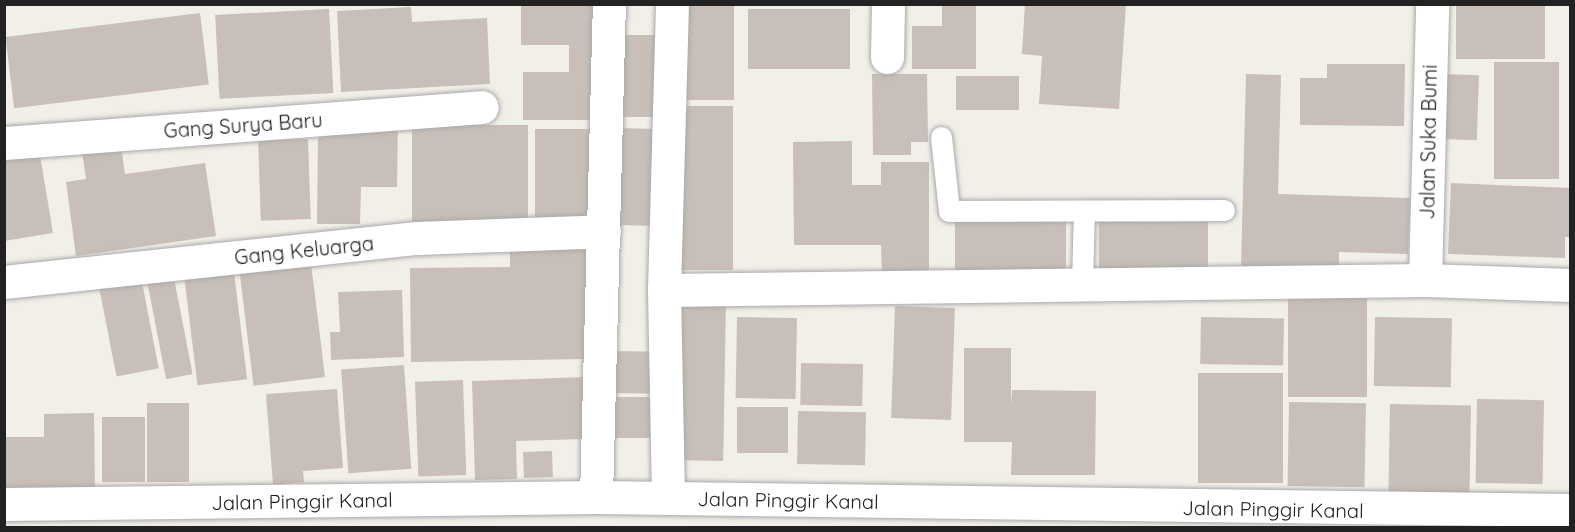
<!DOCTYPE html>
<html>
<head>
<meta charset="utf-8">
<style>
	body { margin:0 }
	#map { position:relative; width:1575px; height:532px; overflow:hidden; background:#f2efe9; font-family:Quicksand,sans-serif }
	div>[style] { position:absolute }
	.building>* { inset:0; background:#c7bfb8; transform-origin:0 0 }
	.roads { filter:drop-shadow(0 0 2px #a9a9a9) drop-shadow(0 0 2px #a9a9a9) }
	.service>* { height:21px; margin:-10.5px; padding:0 10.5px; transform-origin:10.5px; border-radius:10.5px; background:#fff }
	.minor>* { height:33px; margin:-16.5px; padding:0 16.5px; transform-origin:16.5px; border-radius:16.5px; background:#fff }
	span { translate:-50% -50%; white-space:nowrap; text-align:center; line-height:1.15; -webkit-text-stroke:4.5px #fff; paint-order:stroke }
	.street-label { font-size:20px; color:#222 }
	.frame { position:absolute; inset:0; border:6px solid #222; pointer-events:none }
</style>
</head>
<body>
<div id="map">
	<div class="building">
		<i style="clip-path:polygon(521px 4px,599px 4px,598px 120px,523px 120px,523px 72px,569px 72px,569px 45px,521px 45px)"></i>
		<i style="left:681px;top:4px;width:53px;height:96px"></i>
		<i style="clip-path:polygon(942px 4px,976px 4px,976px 69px,912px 69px,912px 26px,942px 26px)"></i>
		<i style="clip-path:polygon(1025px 4px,1126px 4px,1119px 109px,1039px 104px,1042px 56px,1022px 54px)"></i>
		<i style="left:1456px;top:4px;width:89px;height:55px"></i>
		<i style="clip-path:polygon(411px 7px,412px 22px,487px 18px,490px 84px,341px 92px,337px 11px)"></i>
		<i style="left:329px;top:9px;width:84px;height:114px;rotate:87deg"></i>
		<i style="left:748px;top:9px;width:102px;height:60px"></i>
		<i style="left:200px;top:13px;width:72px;height:196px;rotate:83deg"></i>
		<i style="left:613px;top:35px;width:44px;height:82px"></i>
		<i style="left:1494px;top:62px;width:65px;height:117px"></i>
		<i style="clip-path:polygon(1327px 64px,1405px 64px,1404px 126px,1300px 125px,1300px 78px,1327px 78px)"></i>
		<i style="clip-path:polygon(872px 74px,927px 74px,928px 142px,911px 142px,911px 155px,873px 155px)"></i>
		<i style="clip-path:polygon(1246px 74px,1281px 75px,1278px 194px,1410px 198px,1408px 254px,1339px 252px,1339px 271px,1241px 267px)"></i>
		<i style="left:1444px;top:74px;width:35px;height:65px;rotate:2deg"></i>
		<i style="left:956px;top:76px;width:63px;height:34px"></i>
		<i style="left:680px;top:106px;width:53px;height:164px"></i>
		<i style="clip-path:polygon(398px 121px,397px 187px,361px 187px,360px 224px,317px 224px,318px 132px)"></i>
		<i style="left:412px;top:125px;width:116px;height:102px"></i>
		<i style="left:613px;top:128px;width:52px;height:97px;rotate:1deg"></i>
		<i style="left:535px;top:129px;width:59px;height:93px"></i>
		<i style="left:308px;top:139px;width:80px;height:50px;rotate:88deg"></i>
		<i style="clip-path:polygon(852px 141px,852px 185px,881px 185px,881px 162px,929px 162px,929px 274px,882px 274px,881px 245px,794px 245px,793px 142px)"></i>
		<i style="clip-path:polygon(121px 146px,125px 174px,205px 163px,216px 236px,76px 256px,66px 182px,86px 179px,82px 152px)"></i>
		<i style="clip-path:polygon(39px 149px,53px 233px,4px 241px,4px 154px)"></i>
		<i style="clip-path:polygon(1451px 183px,1570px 188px,1570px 237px,1565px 237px,1565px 258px,1448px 254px)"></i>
		<i style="left:955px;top:215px;width:111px;height:59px"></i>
		<i style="left:1099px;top:222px;width:109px;height:50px"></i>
		<i style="clip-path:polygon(587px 244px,589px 359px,411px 362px,410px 268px,510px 267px,510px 245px)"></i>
		<i style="left:310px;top:255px;width:123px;height:72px;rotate:83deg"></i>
		<i style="left:233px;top:264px;width:116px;height:50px;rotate:83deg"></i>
		<i style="left:172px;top:268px;width:108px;height:27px;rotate:79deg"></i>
		<i style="left:140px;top:272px;width:98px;height:43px;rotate:79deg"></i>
		<i style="clip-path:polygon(402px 290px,404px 357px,331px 360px,330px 332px,340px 332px,338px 292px)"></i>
		<i style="left:1288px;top:297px;width:79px;height:100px"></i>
		<i style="left:672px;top:300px;width:54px;height:160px;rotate:1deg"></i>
		<i style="left:895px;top:306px;width:60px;height:112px;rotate:2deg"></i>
		<i style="left:737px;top:317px;width:60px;height:81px;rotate:1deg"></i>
		<i style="left:1201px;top:317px;width:83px;height:47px;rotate:1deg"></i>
		<i style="left:1375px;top:317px;width:77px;height:69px;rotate:1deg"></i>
		<i style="clip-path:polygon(964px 348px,1011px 348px,1011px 408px,1012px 390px,1096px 391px,1095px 475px,1011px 475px,1012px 442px,964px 442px)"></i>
		<i style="left:609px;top:351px;width:49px;height:42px;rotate:1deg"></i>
		<i style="left:801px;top:363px;width:62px;height:42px;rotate:1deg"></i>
		<i style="left:404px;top:365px;width:104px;height:63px;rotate:86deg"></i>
		<i style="left:1198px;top:373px;width:85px;height:110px"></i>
		<i style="clip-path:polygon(584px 377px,586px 439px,516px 441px,517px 479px,475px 480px,472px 381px)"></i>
		<i style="left:463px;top:380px;width:95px;height:48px;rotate:88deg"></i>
		<i style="clip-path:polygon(337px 389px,343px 468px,303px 471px,304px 482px,273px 485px,266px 394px)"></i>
		<i style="left:610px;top:397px;width:46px;height:41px"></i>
		<i style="left:1477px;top:399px;width:67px;height:84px;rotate:1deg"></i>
		<i style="left:1289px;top:402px;width:77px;height:84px;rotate:1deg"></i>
		<i style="left:147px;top:403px;width:42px;height:79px"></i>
		<i style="left:1390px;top:404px;width:81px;height:87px;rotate:1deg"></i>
		<i style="left:737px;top:407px;width:51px;height:46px"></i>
		<i style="left:798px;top:411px;width:68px;height:53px;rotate:1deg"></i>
		<i style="clip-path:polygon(94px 413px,95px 493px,4px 494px,4px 437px,44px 437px,44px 414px)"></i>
		<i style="left:145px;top:417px;width:65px;height:43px;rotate:90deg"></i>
		<i style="left:552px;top:451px;width:26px;height:29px;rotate:88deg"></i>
	</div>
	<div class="roads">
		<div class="service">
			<i style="left:941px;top:137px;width:74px;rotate:83.8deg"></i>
			<i style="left:949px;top:211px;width:275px;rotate:-0.2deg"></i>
			<i style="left:1082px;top:285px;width:74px;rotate:-88.5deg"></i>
		</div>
		<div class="minor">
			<i style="left:887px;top:57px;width:53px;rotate:-88.9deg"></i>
			<i style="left:4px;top:143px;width:479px;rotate:-4.3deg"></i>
			<i style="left:1425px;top:280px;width:276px;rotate:-88.5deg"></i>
			<i style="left:4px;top:282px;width:415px;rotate:-6.1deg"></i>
			<i style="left:417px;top:238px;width:187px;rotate:-2.1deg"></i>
			<i style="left:664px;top:290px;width:761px;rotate:-0.75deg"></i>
			<i style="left:1425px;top:280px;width:145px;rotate:2deg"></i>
			<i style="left:596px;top:497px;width:493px;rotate:-88.5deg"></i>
			<i style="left:668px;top:498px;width:208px;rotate:-91.1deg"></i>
			<i style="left:664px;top:290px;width:286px;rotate:-88.4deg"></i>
			<i style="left:4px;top:504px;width:592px;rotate:-0.68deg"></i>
			<i style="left:596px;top:497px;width:974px;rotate:0.76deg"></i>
		</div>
	</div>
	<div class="street-label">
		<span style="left:243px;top:125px;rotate:-4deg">Gang Surya Baru</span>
		<span style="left:1428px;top:142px;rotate:-89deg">Jalan Suka Bumi</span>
		<span style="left:304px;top:250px;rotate:-6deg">Gang Keluarga</span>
		<span style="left:788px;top:500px;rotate:1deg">Jalan Pinggir Kanal</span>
		<span style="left:302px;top:501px;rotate:-1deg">Jalan Pinggir Kanal</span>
		<span style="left:1273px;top:509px;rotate:1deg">Jalan Pinggir Kanal</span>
	</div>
	<div class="frame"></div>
</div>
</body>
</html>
